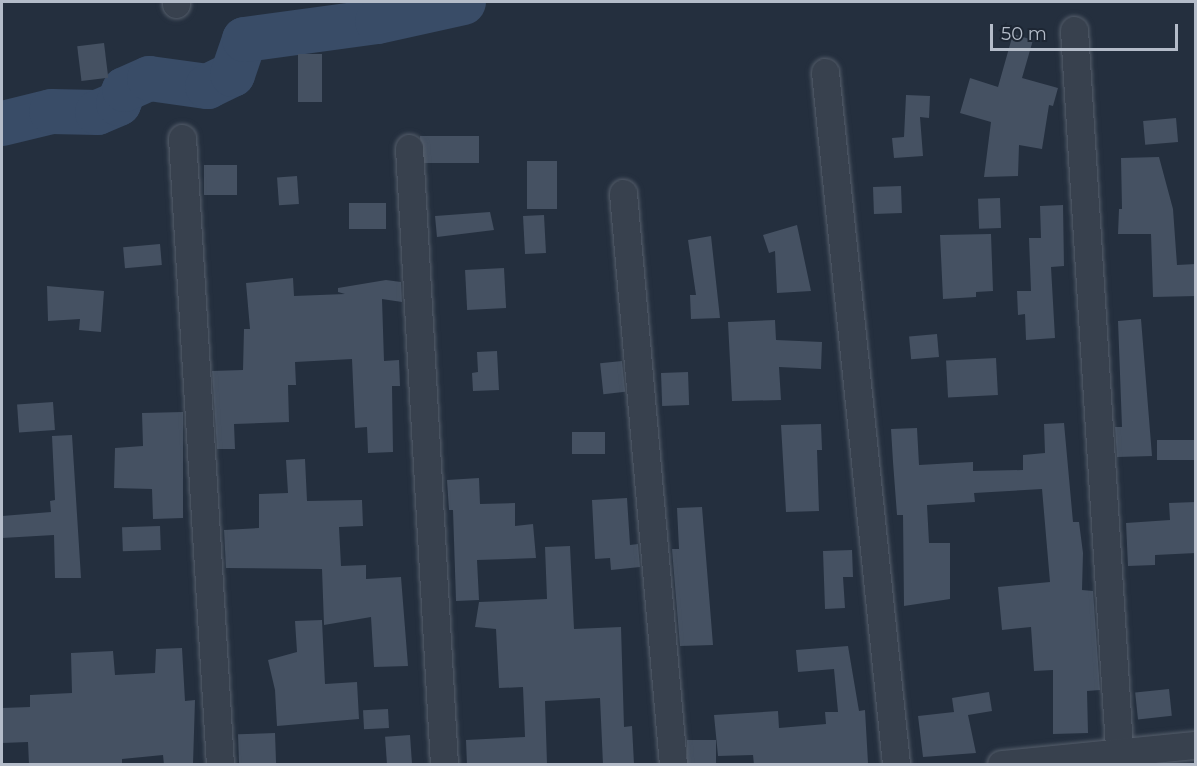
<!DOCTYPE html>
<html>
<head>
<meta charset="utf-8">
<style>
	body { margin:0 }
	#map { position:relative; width:1197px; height:766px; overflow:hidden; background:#242f3e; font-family:Montserrat,sans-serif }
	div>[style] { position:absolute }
	.river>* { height:45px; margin:-22.5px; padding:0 22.5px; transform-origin:22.5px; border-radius:22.5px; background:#394c67 }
	.building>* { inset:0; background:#455162; transform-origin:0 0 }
	.roads { filter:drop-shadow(0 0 2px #565f6c) drop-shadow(0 0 2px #565f6c) }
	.street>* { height:27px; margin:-13.5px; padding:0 13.5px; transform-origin:13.5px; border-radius:13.5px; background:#38414e }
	span { translate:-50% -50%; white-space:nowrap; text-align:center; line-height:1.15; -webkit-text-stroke:6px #1d2633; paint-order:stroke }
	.frame { position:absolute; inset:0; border:3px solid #b4bcc9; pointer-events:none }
	.scale { position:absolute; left:990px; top:24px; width:188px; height:27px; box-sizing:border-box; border:3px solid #b4bcc9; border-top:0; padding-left:8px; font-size:18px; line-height:21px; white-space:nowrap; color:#b4bcc9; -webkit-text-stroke:4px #1d2633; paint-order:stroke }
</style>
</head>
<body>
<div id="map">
	<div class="river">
		<i style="left:2px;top:123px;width:50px;rotate:-13.8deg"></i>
		<i style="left:51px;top:111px;width:46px;rotate:1.2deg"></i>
		<i style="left:97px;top:112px;width:23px;rotate:-23deg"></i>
		<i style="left:118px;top:103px;width:15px;rotate:-67deg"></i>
		<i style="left:124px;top:89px;width:27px;rotate:-24deg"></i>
		<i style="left:149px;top:78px;width:59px;rotate:7.9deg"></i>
		<i style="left:207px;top:86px;width:28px;rotate:-26deg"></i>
		<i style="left:232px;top:74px;width:37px;rotate:-71deg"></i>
		<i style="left:244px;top:39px;width:134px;rotate:-7.7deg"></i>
		<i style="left:377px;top:21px;width:88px;rotate:-12.5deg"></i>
	</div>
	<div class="building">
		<i style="clip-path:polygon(1013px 34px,1033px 40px,1022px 78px,1058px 88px,1053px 106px,1049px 105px,1042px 149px,1019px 145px,1018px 176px,984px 177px,991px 122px,960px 113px,970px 78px,998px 87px)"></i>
		<i style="left:104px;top:43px;width:35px;height:27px;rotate:83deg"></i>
		<i style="left:298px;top:54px;width:24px;height:48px"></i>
		<i style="clip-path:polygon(906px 95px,930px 96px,929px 118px,920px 117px,923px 156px,894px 158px,892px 138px,904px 137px)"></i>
		<i style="left:1176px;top:118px;width:24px;height:33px;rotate:85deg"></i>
		<i style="left:479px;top:136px;width:27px;height:59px;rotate:90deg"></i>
		<i style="clip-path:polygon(1159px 157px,1173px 209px,1177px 265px,1196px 264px,1196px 296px,1153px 297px,1151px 234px,1118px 234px,1119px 209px,1122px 209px,1121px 158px)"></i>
		<i style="left:557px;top:161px;width:48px;height:30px;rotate:90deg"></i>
		<i style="left:237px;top:165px;width:30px;height:33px;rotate:90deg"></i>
		<i style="left:297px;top:176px;width:28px;height:20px;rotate:86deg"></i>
		<i style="left:901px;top:186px;width:27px;height:28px;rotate:88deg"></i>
		<i style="left:1000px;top:198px;width:30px;height:22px;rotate:88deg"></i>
		<i style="left:349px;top:203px;width:37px;height:26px"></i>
		<i style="clip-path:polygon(1063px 205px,1064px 266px,1051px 267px,1055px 338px,1026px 340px,1025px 314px,1018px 315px,1017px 291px,1031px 291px,1029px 238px,1041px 238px,1040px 206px)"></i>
		<i style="clip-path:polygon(490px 212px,494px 230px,437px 237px,435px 216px)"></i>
		<i style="left:544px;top:215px;width:38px;height:21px;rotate:87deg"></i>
		<i style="clip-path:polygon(797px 225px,811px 291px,777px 293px,775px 251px,769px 253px,763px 235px)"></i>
		<i style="clip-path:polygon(991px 234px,993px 291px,976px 292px,976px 297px,943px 299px,940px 235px)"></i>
		<i style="clip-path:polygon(711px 236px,720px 318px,691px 319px,690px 295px,696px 295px,688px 240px)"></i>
		<i style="left:160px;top:244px;width:21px;height:37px;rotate:85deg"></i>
		<i style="left:504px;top:268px;width:40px;height:39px;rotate:87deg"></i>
		<i style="clip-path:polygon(293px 278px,294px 296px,345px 294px,338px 292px,338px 288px,386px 280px,401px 282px,402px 302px,382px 299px,384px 361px,399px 360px,400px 386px,392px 386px,393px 452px,368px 453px,367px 427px,355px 428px,352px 359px,295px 362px,296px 385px,288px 385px,289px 422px,234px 424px,235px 449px,217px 449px,212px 371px,243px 370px,244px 329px,250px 329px,246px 283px)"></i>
		<i style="clip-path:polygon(47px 286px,104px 291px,101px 332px,79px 330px,80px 319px,48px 321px)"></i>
		<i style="clip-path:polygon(1141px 319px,1152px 456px,1117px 457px,1115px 427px,1122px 427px,1118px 321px)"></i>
		<i style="clip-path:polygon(775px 320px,776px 340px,822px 342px,821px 369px,779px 367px,781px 400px,732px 401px,728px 322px)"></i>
		<i style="left:937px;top:334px;width:23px;height:28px;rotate:85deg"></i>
		<i style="clip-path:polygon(497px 351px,499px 390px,473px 391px,472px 373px,478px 372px,477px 352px)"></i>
		<i style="left:996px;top:358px;width:37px;height:50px;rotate:87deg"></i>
		<i style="left:622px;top:361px;width:31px;height:22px;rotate:84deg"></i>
		<i style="left:688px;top:372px;width:33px;height:27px;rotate:88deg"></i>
		<i style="left:53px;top:402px;width:28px;height:36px;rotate:86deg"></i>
		<i style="clip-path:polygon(183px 412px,183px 518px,153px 519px,152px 489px,114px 488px,115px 448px,143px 446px,142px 413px)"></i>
		<i style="clip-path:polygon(1064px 423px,1073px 522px,1079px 522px,1083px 553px,1082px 590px,1093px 591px,1100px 690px,1087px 691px,1088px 733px,1053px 734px,1053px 670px,1034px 671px,1031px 627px,1002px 630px,998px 587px,1050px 582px,1042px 489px,974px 493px,975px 502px,927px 505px,929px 543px,950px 543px,950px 599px,904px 606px,903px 515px,897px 515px,893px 462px,891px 429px,917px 428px,919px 465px,973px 462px,973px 471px,1023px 470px,1023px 455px,1045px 453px,1044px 424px)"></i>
		<i style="clip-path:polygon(821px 424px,822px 450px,817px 450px,819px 511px,786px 512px,781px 425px)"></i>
		<i style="left:605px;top:432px;width:22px;height:33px;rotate:90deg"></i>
		<i style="clip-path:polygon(72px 435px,81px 578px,55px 578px,54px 535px,2px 538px,2px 516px,51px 512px,50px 501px,55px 500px,52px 436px)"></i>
		<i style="left:1196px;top:440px;width:20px;height:39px;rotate:90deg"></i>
		<i style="clip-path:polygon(305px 459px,307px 501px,362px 500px,363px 526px,339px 527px,341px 566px,366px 565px,366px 579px,401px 577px,408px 666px,374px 667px,371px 617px,324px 625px,322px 569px,226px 568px,224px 530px,259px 528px,259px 494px,288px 493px,286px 460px)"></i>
		<i style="clip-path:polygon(479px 478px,480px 504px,515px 503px,515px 526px,533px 524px,536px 558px,477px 560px,479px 600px,456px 601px,453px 510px,449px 510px,447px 480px)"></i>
		<i style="clip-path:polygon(627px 498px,630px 545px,638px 544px,640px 567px,611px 570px,610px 558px,595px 559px,592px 500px)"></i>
		<i style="clip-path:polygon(1196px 502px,1196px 553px,1155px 555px,1155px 565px,1128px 566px,1126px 523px,1170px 520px,1169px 503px)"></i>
		<i style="clip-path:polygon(702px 507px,713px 645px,680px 646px,672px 549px,679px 549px,677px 508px)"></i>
		<i style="left:160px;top:526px;width:24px;height:38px;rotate:88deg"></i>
		<i style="clip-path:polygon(570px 546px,574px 629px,621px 627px,624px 727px,632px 726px,634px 764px,603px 765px,600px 698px,545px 701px,547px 764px,467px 765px,466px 740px,525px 737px,523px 687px,499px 688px,496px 629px,475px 627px,479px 602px,547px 599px,545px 547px)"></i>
		<i style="clip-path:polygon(852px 550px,853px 577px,843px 577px,845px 608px,825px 609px,823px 551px)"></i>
		<i style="clip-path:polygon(322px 620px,325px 684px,357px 682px,359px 719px,277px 726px,275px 690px,268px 660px,297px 652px,295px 621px)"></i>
		<i style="clip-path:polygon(848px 646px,859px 711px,865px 710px,868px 763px,754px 765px,753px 755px,718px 756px,714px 715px,778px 711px,779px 728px,826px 724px,825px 712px,838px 712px,834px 669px,798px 672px,796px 650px)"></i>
		<i style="clip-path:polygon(182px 648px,185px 701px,195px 700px,193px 765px,164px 765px,163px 755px,122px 759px,122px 765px,29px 765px,28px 742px,2px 743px,2px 708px,30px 707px,30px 695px,72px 693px,71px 653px,113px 651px,115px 675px,155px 673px,156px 649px)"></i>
		<i style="left:1169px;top:689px;width:27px;height:34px;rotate:84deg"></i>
		<i style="clip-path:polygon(989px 692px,992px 711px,968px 715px,976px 753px,923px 757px,918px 716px,954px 712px,952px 698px)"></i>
		<i style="left:388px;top:709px;width:19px;height:25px;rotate:87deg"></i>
		<i style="left:275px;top:733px;width:32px;height:37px;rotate:88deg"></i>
		<i style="left:410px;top:735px;width:30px;height:25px;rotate:86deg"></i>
		<i style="left:687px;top:740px;width:29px;height:25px"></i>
	</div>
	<div class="roads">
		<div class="street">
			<i style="left:176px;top:2px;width:2px;rotate:90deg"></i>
			<i style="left:1074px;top:30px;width:735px;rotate:86.41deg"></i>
			<i style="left:825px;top:72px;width:696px;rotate:84.14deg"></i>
			<i style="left:182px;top:138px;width:627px;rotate:86.53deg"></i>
			<i style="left:409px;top:148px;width:617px;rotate:86.75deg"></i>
			<i style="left:623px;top:193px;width:573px;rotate:85deg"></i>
			<i style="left:1001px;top:764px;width:196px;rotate:-5.6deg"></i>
		</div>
	</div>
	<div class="frame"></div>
	<div class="scale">50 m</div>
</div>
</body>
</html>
